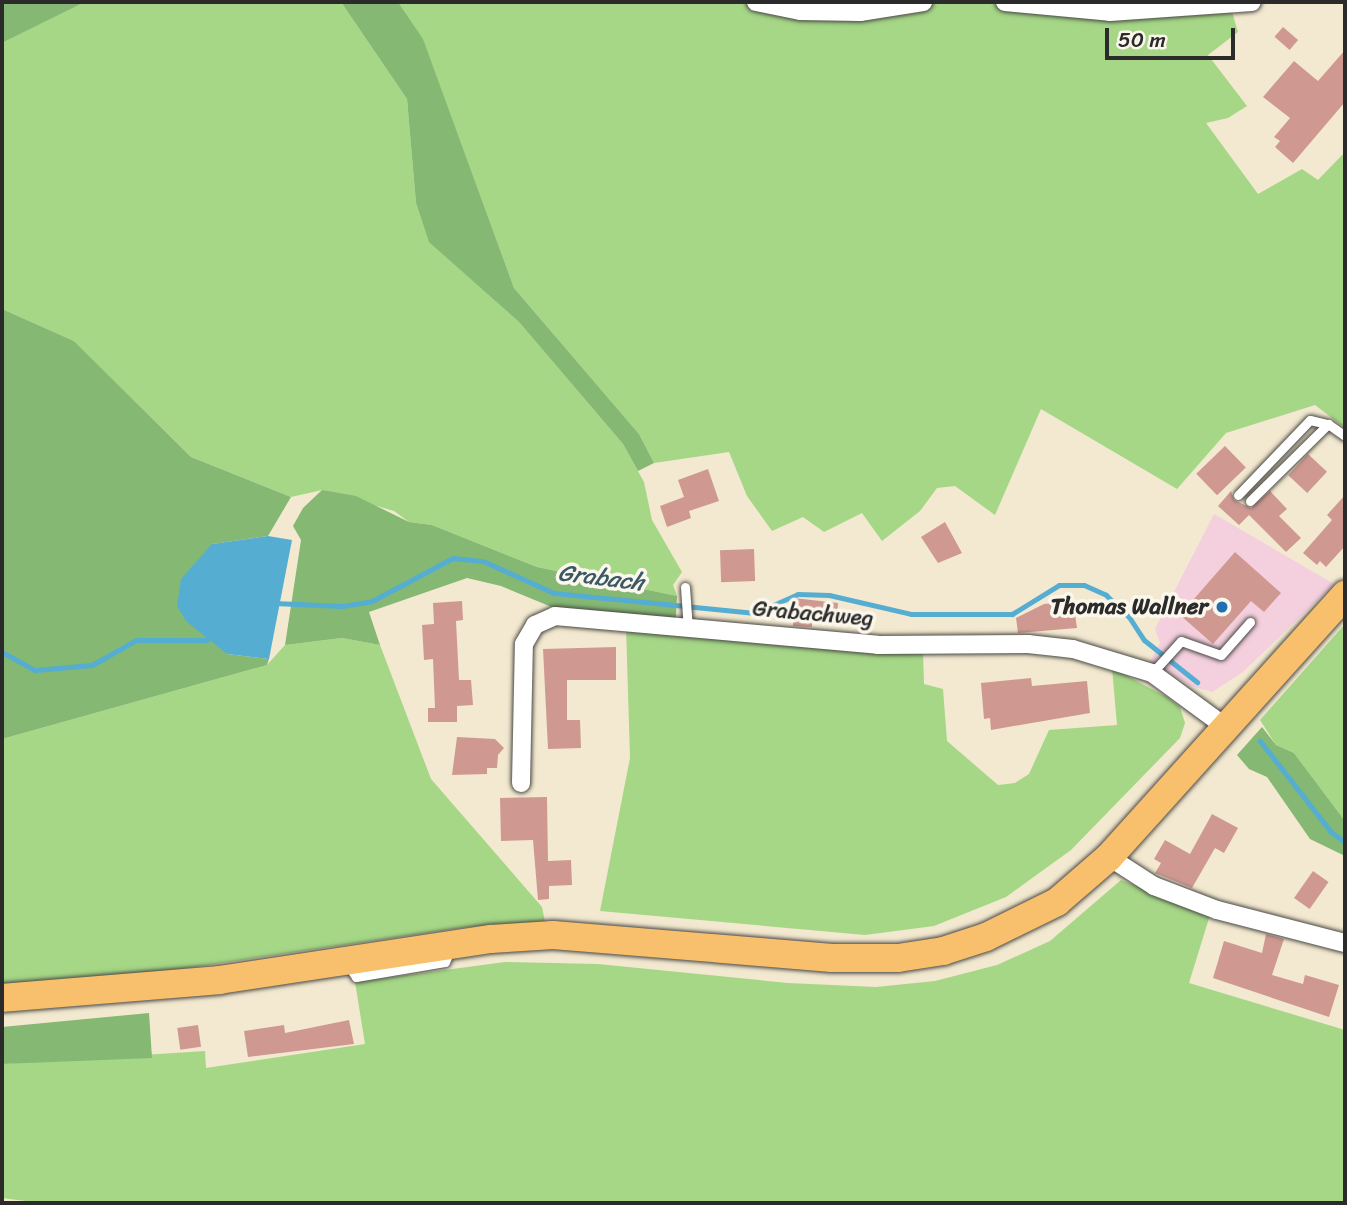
<!DOCTYPE html>
<html>
<head>
<meta charset="utf-8">
<style>
	body { margin:0 }
	#map { position:relative; width:1347px; height:1205px; overflow:hidden; background:#f3e9d0; font-family:Sriracha,sans-serif }
	div>[style] { position:absolute }
	.built>* { inset:0; background:#f4cfde }
	.green>* { inset:0; background:#a5d786 }
	.forest>* { inset:0; background:#84b873 }
	.water>* { inset:0; background:#55add2 }
	.stream>* { height:5px; margin:-2.5px; padding:0 2.5px; transform-origin:2.5px; border-radius:2.5px; background:#55add2 }
	.building>* { inset:0; background:#cf9992; transform-origin:0 0 }
	.roads { filter:drop-shadow(0 0 2px #494844) drop-shadow(0 0 2px #494844) }
	.lane>* { height:9px; margin:-4.5px; padding:0 4.5px; transform-origin:4.5px; border-radius:4.5px; background:#fff }
	.street>* { height:18px; margin:-9px; padding:0 9px; transform-origin:9px; border-radius:9px; background:#fff }
	.primary>* { height:28px; margin:-14px; padding:0 14px; transform-origin:14px; border-radius:14px; background:#f8bf6c }
	.dots>* { width:19px; height:19px; translate:-50% -50%; box-sizing:border-box; border:4px solid #fbf7ec; border-radius:50% }
	span { translate:-50% -50%; white-space:nowrap; text-align:center; line-height:1.15; -webkit-text-stroke:7px #fbf7ec; paint-order:stroke }
	.poi-label { font-size:23px; color:#2b2b2b; font-weight:700 }
	.right { translate:-100% -50%; text-align:right }
	.street-label { font-size:23px; color:#2b2b2b }
	.water-label { font-size:24px; color:#3a5865; font-style:italic }
	.frame { position:absolute; inset:0; border:4px solid #2b2b2b; pointer-events:none }
	.scale { position:absolute; left:1105px; top:28px; width:130px; height:32px; box-sizing:border-box; border:4px solid #2b2b2b; border-top:0; padding-left:9px; font-size:21px; line-height:24px; white-space:nowrap; color:#2b2b2b; -webkit-text-stroke:5px #fbf7ec; paint-order:stroke }
</style>
</head>
<body>
<div id="map">
	<div class="built">
		<i style="clip-path:polygon(1214px 514px,1334px 584px,1243px 672px,1212px 692px,1191px 686px,1150px 662px,1160px 643px,1155px 629px)"></i>
	</div>
	<div class="green">
		<i style="clip-path:polygon(85px 2px,341px 2px,407px 99px,416px 203px,429px 241px,519px 322px,623px 444px,644px 482px,652px 520px,682px 572px,673px 585px,677px 596px,537px 567px,432px 525px,409px 522px,394px 511px,322px 490px,291px 497px,191px 457px,74px 341px,2px 309px,2px 43px)"></i>
		<i style="clip-path:polygon(398px 2px,1229px 2px,1238px 32px,1208px 55px,1247px 106px,1228px 118px,1206px 123px,1258px 194px,1302px 169px,1318px 180px,1345px 152px,1345px 428px,1315px 405px,1226px 433px,1177px 489px,1041px 409px,995px 515px,955px 486px,937px 488px,920px 511px,882px 541px,862px 513px,824px 532px,803px 517px,772px 531px,747px 496px,729px 452px,654px 463px,639px 434px,514px 288px,423px 40px)"></i>
		<i style="clip-path:polygon(1345px 624px,1345px 821px,1294px 753px,1276px 745px,1260px 720px)"></i>
		<i style="clip-path:polygon(626px 627px,923px 652px,924px 684px,943px 689px,947px 741px,998px 785px,1015px 783px,1029px 774px,1049px 730px,1117px 725px,1112px 668px,1167px 697px,1180px 707px,1185px 723px,1180px 738px,1071px 850px,1006px 897px,934px 926px,865px 935px,600px 911px,630px 758px)"></i>
		<i style="clip-path:polygon(342px 638px,380px 645px,431px 779px,542px 907px,545px 922px,467px 927px,127px 977px,2px 985px,2px 739px,267px 665px,285px 645px)"></i>
		<i style="clip-path:polygon(1121px 880px,1210px 915px,1189px 983px,1345px 1030px,1345px 1203px,41px 1203px,2px 1198px,2px 1064px,205px 1051px,206px 1068px,365px 1044px,355px 982px,505px 962px,598px 964px,788px 983px,876px 987px,935px 981px,997px 965px,1050px 941px)"></i>
	</div>
	<div class="forest">
		<i style="clip-path:polygon(2px 2px,85px 2px,2px 43px)"></i>
		<i style="clip-path:polygon(341px 2px,398px 2px,423px 39px,514px 288px,639px 434px,654px 463px,638px 471px,623px 444px,519px 322px,429px 242px,416px 203px,407px 99px)"></i>
		<i style="clip-path:polygon(2px 309px,74px 341px,191px 457px,291px 497px,268px 536px,212px 544px,227px 654px,269px 659px,267px 665px,2px 739px)"></i>
		<i style="clip-path:polygon(322px 490px,356px 496px,409px 522px,432px 525px,537px 567px,677px 596px,675px 633px,554px 608px,501px 586px,467px 578px,369px 612px,380px 645px,342px 638px,285px 645px,301px 540px,293px 526px,303px 508px)"></i>
		<i style="clip-path:polygon(1262px 727px,1276px 745px,1294px 753px,1345px 821px,1345px 856px,1310px 839px,1267px 777px,1249px 769px,1237px 755px)"></i>
		<i style="clip-path:polygon(149px 1013px,152px 1058px,2px 1064px,2px 1027px)"></i>
	</div>
	<div class="water">
		<i style="clip-path:polygon(268px 536px,292px 540px,269px 659px,227px 654px,186px 621px,177px 606px,181px 579px,212px 544px)"></i>
	</div>
	<div class="stream">
		<i style="left:274px;top:603px;width:68px;rotate:2.5deg"></i>
		<i style="left:342px;top:606px;width:30px;rotate:-9deg"></i>
		<i style="left:372px;top:601px;width:92px;rotate:-28deg"></i>
		<i style="left:453px;top:558px;width:30px;rotate:6deg"></i>
		<i style="left:483px;top:561px;width:78px;rotate:24.3deg"></i>
		<i style="left:554px;top:593px;width:202px;rotate:5.7deg"></i>
		<i style="left:755px;top:613px;width:47px;rotate:-23.8deg"></i>
		<i style="left:798px;top:594px;width:31px;rotate:2deg"></i>
		<i style="left:829px;top:595px;width:84px;rotate:13deg"></i>
		<i style="left:911px;top:614px;width:101px"></i>
		<i style="left:1012px;top:614px;width:55px;rotate:-31.7deg"></i>
		<i style="left:1059px;top:585px;width:25px"></i>
		<i style="left:1084px;top:585px;width:24px;rotate:24deg"></i>
		<i style="left:1106px;top:595px;width:32px;rotate:44deg"></i>
		<i style="left:1129px;top:617px;width:27px;rotate:57deg"></i>
		<i style="left:1144px;top:640px;width:68px;rotate:38.4deg"></i>
		<i style="left:2px;top:652px;width:38px;rotate:29deg"></i>
		<i style="left:35px;top:670px;width:57px;rotate:-5deg"></i>
		<i style="left:92px;top:665px;width:51px;rotate:-29.6deg"></i>
		<i style="left:136px;top:640px;width:71px"></i>
		<i style="left:1260px;top:741px;width:115px;rotate:52deg"></i>
		<i style="left:1331px;top:832px;width:17px;rotate:36deg"></i>
	</div>
	<div class="building">
		<i style="left:1283px;top:27px;width:20px;height:13px;rotate:41deg"></i>
		<i style="clip-path:polygon(1345px 50px,1345px 102px,1293px 163px,1275px 147px,1280px 141px,1274px 137px,1290px 118px,1263px 97px,1294px 61px,1318px 81px)"></i>
		<i style="left:1225px;top:446px;width:30px;height:40px;rotate:46deg"></i>
		<i style="left:1308px;top:454px;width:26px;height:29px;rotate:43deg"></i>
		<i style="clip-path:polygon(708px 469px,719px 501px,689px 511px,691px 518px,667px 527px,660px 506px,684px 497px,678px 480px)"></i>
		<i style="clip-path:polygon(1231px 491px,1234px 500px,1251px 508px,1270px 491px,1287px 509px,1279px 516px,1301px 538px,1286px 552px,1249px 515px,1239px 525px,1218px 506px)"></i>
		<i style="clip-path:polygon(1345px 495px,1345px 546px,1326px 567px,1320px 561px,1317px 565px,1303px 553px,1332px 520px,1327px 515px)"></i>
		<i style="clip-path:polygon(945px 522px,962px 553px,938px 563px,921px 537px)"></i>
		<i style="left:754px;top:549px;width:32px;height:34px;rotate:88deg"></i>
		<i style="clip-path:polygon(1235px 552px,1281px 593px,1264px 612px,1251px 601px,1213px 644px,1180px 615px)"></i>
		<i style="clip-path:polygon(794px 598px,838px 603px,837px 619px,812px 617px,812px 627px,793px 626px)"></i>
		<i style="clip-path:polygon(462px 601px,463px 620px,456px 621px,459px 680px,471px 680px,473px 705px,457px 706px,457px 722px,428px 722px,428px 708px,435px 708px,433px 659px,424px 660px,422px 625px,434px 624px,433px 603px)"></i>
		<i style="clip-path:polygon(1073px 601px,1077px 628px,1018px 633px,1016px 618px,1044px 604px)"></i>
		<i style="clip-path:polygon(616px 647px,616px 680px,567px 680px,567px 720px,580px 720px,581px 748px,548px 749px,543px 649px)"></i>
		<i style="clip-path:polygon(1031px 678px,1032px 686px,1087px 681px,1090px 713px,991px 730px,990px 718px,984px 719px,981px 683px)"></i>
		<i style="clip-path:polygon(457px 737px,495px 739px,504px 748px,498px 755px,497px 768px,487px 768px,487px 774px,452px 775px)"></i>
		<i style="clip-path:polygon(547px 797px,548px 861px,571px 860px,572px 885px,549px 886px,549px 899px,538px 900px,533px 840px,501px 841px,500px 798px)"></i>
		<i style="clip-path:polygon(1212px 814px,1238px 828px,1224px 853px,1215px 848px,1192px 888px,1155px 873px,1161px 863px,1154px 859px,1165px 840px,1190px 854px)"></i>
		<i style="left:1313px;top:871px;width:19px;height:33px;rotate:35deg"></i>
		<i style="clip-path:polygon(1266px 934px,1284px 939px,1272px 975px,1303px 984px,1305px 975px,1339px 985px,1329px 1017px,1213px 978px,1224px 941px,1262px 953px)"></i>
		<i style="clip-path:polygon(349px 1020px,354px 1044px,248px 1057px,244px 1031px,284px 1025px,285px 1033px)"></i>
		<i style="left:198px;top:1025px;width:22px;height:21px;rotate:82deg"></i>
	</div>
	<div class="roads">
		<div class="lane">
			<i style="left:1238px;top:495px;width:104px;rotate:-46.2deg"></i>
			<i style="left:1310px;top:420px;width:18px;rotate:13deg"></i>
			<i style="left:1250px;top:501px;width:110px;rotate:-44.6deg"></i>
			<i style="left:1328px;top:424px;width:21px;rotate:35deg"></i>
			<i style="left:685px;top:587px;width:39px;rotate:86deg"></i>
			<i style="left:1152px;top:673px;width:43px;rotate:-47.8deg"></i>
			<i style="left:1181px;top:641px;width:42px;rotate:19.3deg"></i>
			<i style="left:1221px;top:655px;width:44px;rotate:-48.7deg"></i>
			<i style="left:347px;top:964px;width:16px;rotate:55deg"></i>
			<i style="left:356px;top:977px;width:90px;rotate:-9.6deg"></i>
			<i style="left:445px;top:962px;width:13px;rotate:-67deg"></i>
		</div>
		<div class="street">
			<i style="left:756px;top:2px;width:45px;rotate:11.6deg"></i>
			<i style="left:800px;top:11px;width:60px;rotate:1deg"></i>
			<i style="left:860px;top:12px;width:64px;rotate:-9deg"></i>
			<i style="left:1005px;top:2px;width:105px;rotate:5.4deg"></i>
			<i style="left:1110px;top:12px;width:142px;rotate:-4deg"></i>
			<i style="left:521px;top:783px;width:139px;rotate:-88.8deg"></i>
			<i style="left:524px;top:644px;width:22px;rotate:-60deg"></i>
			<i style="left:535px;top:625px;width:22px;rotate:-24deg"></i>
			<i style="left:555px;top:616px;width:324px;rotate:5.1deg"></i>
			<i style="left:878px;top:645px;width:150px;rotate:-0.4deg"></i>
			<i style="left:1028px;top:644px;width:45px;rotate:6.3deg"></i>
			<i style="left:1073px;top:649px;width:83px;rotate:16.9deg"></i>
			<i style="left:1152px;top:673px;width:93px;rotate:36.3deg"></i>
			<i style="left:1109px;top:857px;width:54px;rotate:32.8deg"></i>
			<i style="left:1154px;top:886px;width:67px;rotate:20.9deg"></i>
			<i style="left:1217px;top:910px;width:132px;rotate:14.5deg"></i>
		</div>
		<div class="primary">
			<i style="left:2px;top:998px;width:218px;rotate:-4.7deg"></i>
			<i style="left:219px;top:980px;width:275px;rotate:-8.6deg"></i>
			<i style="left:491px;top:939px;width:62px;rotate:-3.7deg"></i>
			<i style="left:553px;top:935px;width:280px;rotate:4.7deg"></i>
			<i style="left:832px;top:958px;width:66px"></i>
			<i style="left:898px;top:958px;width:46px;rotate:-8.8deg"></i>
			<i style="left:943px;top:951px;width:45px;rotate:-18deg"></i>
			<i style="left:986px;top:937px;width:79px;rotate:-26.2deg"></i>
			<i style="left:1057px;top:902px;width:69px;rotate:-40.9deg"></i>
			<i style="left:1109px;top:857px;width:353px;rotate:-48deg"></i>
		</div>
	</div>
	<div class="dots">
		<i style="left:1222px;top:607px;background:#1f6fb2"></i>
	</div>
	<div class="poi-label">
		<span class="right" style="left:1208px;top:607px">Thomas Wallner</span>
	</div>
	<div class="street-label">
		<span style="left:813px;top:614px;rotate:5deg">Grabachweg</span>
	</div>
	<div class="water-label">
		<span style="left:601px;top:578px;rotate:7deg">Grabach</span>
	</div>
	<div class="frame"></div>
	<div class="scale">50 m</div>
</div>
</body>
</html>
